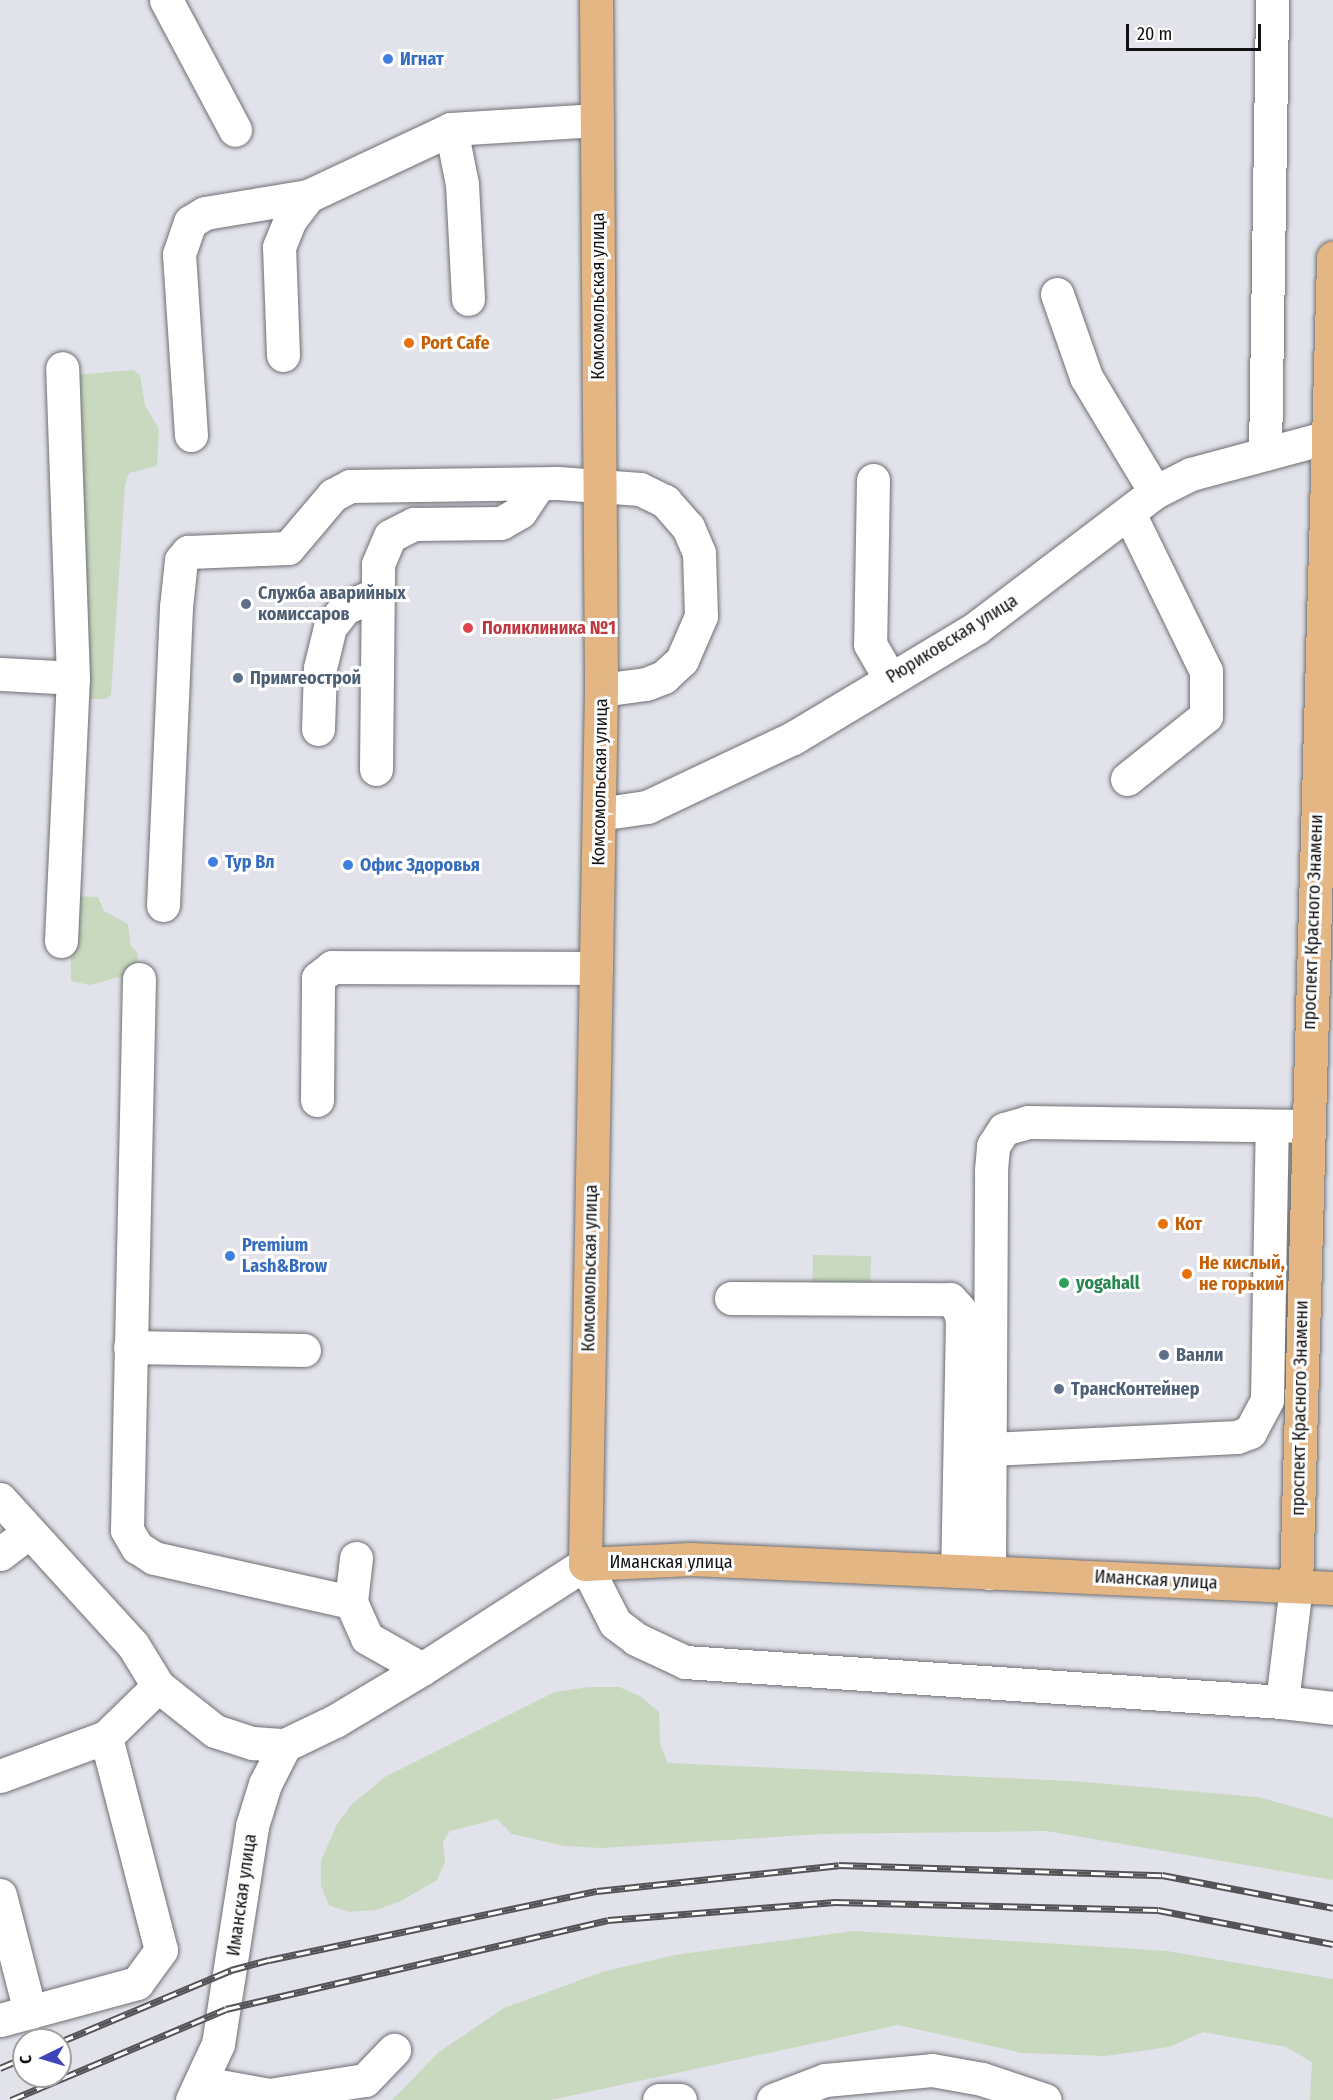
<!DOCTYPE html>
<html>
<head>
<meta charset="utf-8">
<style>
	body { margin:0 }
	#map { position:relative; width:1333px; height:2100px; overflow:hidden; background:#e2e3ea; font-family:"Fira Sans Condensed",sans-serif }
	div>[style] { position:absolute }
	.green>* { inset:0; background:#c8d9bf; transform-origin:0 0 }
	.roads { filter:drop-shadow(0 0 2px #6e6f74) drop-shadow(0 0 2px #6e6f74) }
	.minor>* { height:33px; margin:-16.5px; padding:0 16.5px; transform-origin:16.5px; border-radius:16.5px; background:#fff }
	.major>* { height:33px; margin:-16.5px; padding:0 16.5px; transform-origin:16.5px; border-radius:16.5px; background:#e3b683 }
	.rail>* { height:7px; margin-top:-3.5px; transform-origin:0; background:repeating-linear-gradient(90deg,#fff 0 14px,#545458 0 28px); box-sizing:border-box; border-block:2px solid #545458 }
	.dots>* { width:16px; height:16px; translate:-50% -50%; box-sizing:border-box; border:3px solid #fff; border-radius:50% }
	span { translate:-50% -50%; white-space:nowrap; text-align:center; line-height:1.15; -webkit-text-stroke:6px #fff; paint-order:stroke }
	.shop-label { font-size:18px; color:#366cbe; font-weight:700 }
	.left { translate:0 -50%; text-align:left }
	.street-label { font-size:18px; color:#111113 }
	.food-label { font-size:18px; color:#c56008; font-weight:700 }
	.service-label { font-size:18px; color:#4e5e75; font-weight:700 }
	.health-label { font-size:18px; color:#be3a42; font-weight:700 }
	.leisure-label { font-size:18px; color:#27864d; font-weight:700 }
	.north { position:absolute; left:12px; top:2028px; width:60px; height:60px; box-sizing:border-box; background:#fff; border:2px solid #a0a0a1; border-radius:50%; rotate:265deg; font-size:16px; font-weight:700; line-height:24px; text-align:center; color:#111113 }
	.north::after { content:''; display:block; margin:auto; width:21px; height:27px; background:#3d45b9; clip-path:polygon(50% 0,100% 100%,50% 72%,0 100%) }
	.scale { position:absolute; left:1126px; top:24px; width:135px; height:27px; box-sizing:border-box; border:3px solid #111113; border-top:0; padding-left:8px; font-size:18px; line-height:21px; white-space:nowrap; color:#111113; -webkit-text-stroke:4px #fff; paint-order:stroke }
</style>
</head>
<body>
<div id="map">
	<div class="green">
		<i style="clip-path:polygon(133px 370px,140px 375px,145px 405px,159px 429px,157px 466px,129px 473px,125px 485px,111px 695px,106px 699px,89px 699px,85px 695px,76px 375px)"></i>
		<i style="clip-path:polygon(74px 896px,98px 897px,104px 911px,128px 924px,131px 946px,138px 953px,135px 973px,89px 985px,71px 981px,70px 901px)"></i>
		<i style="left:813px;top:1255px;width:58px;height:33px;rotate:1deg"></i>
		<i style="clip-path:polygon(589px 1687px,619px 1687px,640px 1696px,659px 1712px,660px 1744px,668px 1763px,1072px 1781px,1258px 1797px,1333px 1818px,1333px 1880px,1046px 1831px,823px 1834px,601px 1848px,564px 1846px,512px 1834px,497px 1819px,450px 1831px,443px 1842px,445px 1862px,437px 1880px,401px 1901px,376px 1910px,348px 1912px,329px 1905px,321px 1886px,321px 1861px,336px 1826px,352px 1804px,385px 1777px,555px 1692px)"></i>
		<i style="clip-path:polygon(854px 1931px,1167px 1951px,1333px 1979px,1333px 2100px,1310px 2100px,1312px 2062px,1286px 2047px,1203px 2032px,1169px 2047px,1106px 2056px,1022px 2053px,898px 2025px,551px 2100px,392px 2100px,439px 2052px,504px 2008px,605px 1971px,675px 1955px)"></i>
	</div>
	<div class="roads">
		<div class="minor">
			<i style="left:166px;top:0;width:147px;rotate:62deg"></i>
			<i style="left:451px;top:129px;width:56px;rotate:78.7deg"></i>
			<i style="left:462px;top:184px;width:115px;rotate:87deg"></i>
			<i style="left:1057px;top:294px;width:88px;rotate:70.7deg"></i>
			<i style="left:1086px;top:377px;width:134px;rotate:59deg"></i>
			<i style="left:283px;top:355px;width:108px;rotate:-92.1deg"></i>
			<i style="left:279px;top:247px;width:29px;rotate:-68deg"></i>
			<i style="left:290px;top:220px;width:30px;rotate:-53deg"></i>
			<i style="left:191px;top:435px;width:181px;rotate:-93.8deg"></i>
			<i style="left:179px;top:254px;width:34px;rotate:-71deg"></i>
			<i style="left:190px;top:222px;width:17px;rotate:-31deg"></i>
			<i style="left:205px;top:213px;width:104px;rotate:-9.4deg"></i>
			<i style="left:308px;top:196px;width:158px;rotate:-25.1deg"></i>
			<i style="left:451px;top:129px;width:146px;rotate:-3.5deg"></i>
			<i style="left:1265px;top:454px;width:454px;rotate:-89.1deg"></i>
			<i style="left:873px;top:480px;width:164px;rotate:91deg"></i>
			<i style="left:870px;top:644px;width:39px;rotate:60deg"></i>
			<i style="left:0;top:674px;width:73px;rotate:3.1deg"></i>
			<i style="left:73px;top:678px;width:310px;rotate:-92deg"></i>
			<i style="left:318px;top:729px;width:61px;rotate:-88.1deg"></i>
			<i style="left:320px;top:668px;width:42px;rotate:-76.3deg"></i>
			<i style="left:330px;top:627px;width:24px;rotate:-52deg"></i>
			<i style="left:345px;top:608px;width:36px;rotate:-24deg"></i>
			<i style="left:376px;top:769px;width:205px;rotate:-89.4deg"></i>
			<i style="left:378px;top:564px;width:30px;rotate:-67deg"></i>
			<i style="left:390px;top:536px;width:27px;rotate:-27deg"></i>
			<i style="left:414px;top:524px;width:87px;rotate:-0.7deg"></i>
			<i style="left:501px;top:523px;width:22px;rotate:-30deg"></i>
			<i style="left:520px;top:512px;width:34px;rotate:-56deg"></i>
			<i style="left:1127px;top:779px;width:101px;rotate:-38.6deg"></i>
			<i style="left:1206px;top:716px;width:45px;rotate:-90deg"></i>
			<i style="left:1206px;top:671px;width:174px;rotate:-116deg"></i>
			<i style="left:599px;top:814px;width:49px;rotate:-8.3deg"></i>
			<i style="left:647px;top:807px;width:161px;rotate:-25.3deg"></i>
			<i style="left:793px;top:738px;width:214px;rotate:-31deg"></i>
			<i style="left:976px;top:628px;width:225px;rotate:-37.2deg"></i>
			<i style="left:1155px;top:492px;width:40px;rotate:-26.6deg"></i>
			<i style="left:1191px;top:474px;width:142px;rotate:-15.1deg"></i>
			<i style="left:163px;top:905px;width:298px;rotate:-87.5deg"></i>
			<i style="left:176px;top:607px;width:47px;rotate:-83.9deg"></i>
			<i style="left:181px;top:560px;width:11px;rotate:-49deg"></i>
			<i style="left:188px;top:552px;width:100px;rotate:-2.3deg"></i>
			<i style="left:288px;top:548px;width:70px;rotate:-49.7deg"></i>
			<i style="left:333px;top:495px;width:19px;rotate:-28deg"></i>
			<i style="left:350px;top:486px;width:208px;rotate:-0.8deg"></i>
			<i style="left:558px;top:483px;width:82px;rotate:4.2deg"></i>
			<i style="left:640px;top:489px;width:28px;rotate:26deg"></i>
			<i style="left:665px;top:501px;width:35px;rotate:49deg"></i>
			<i style="left:688px;top:527px;width:28px;rotate:67deg"></i>
			<i style="left:699px;top:553px;width:63px;rotate:88.2deg"></i>
			<i style="left:701px;top:616px;width:48px;rotate:113.4deg"></i>
			<i style="left:682px;top:660px;width:25px;rotate:137deg"></i>
			<i style="left:664px;top:677px;width:19px;rotate:159deg"></i>
			<i style="left:646px;top:684px;width:45px;rotate:172.4deg"></i>
			<i style="left:61px;top:941px;width:263px;rotate:-87.4deg"></i>
			<i style="left:139px;top:979px;width:551px;rotate:91.25deg"></i>
			<i style="left:127px;top:1530px;width:20px;rotate:60deg"></i>
			<i style="left:137px;top:1547px;width:20px;rotate:33deg"></i>
			<i style="left:154px;top:1558px;width:202px;rotate:12.6deg"></i>
			<i style="left:317px;top:1100px;width:122px;rotate:-89.5deg"></i>
			<i style="left:318px;top:978px;width:18px;rotate:-38deg"></i>
			<i style="left:332px;top:967px;width:264px;rotate:0.2deg"></i>
			<i style="left:731px;top:1298px;width:219px;rotate:0.3deg"></i>
			<i style="left:950px;top:1299px;width:13px;rotate:48deg"></i>
			<i style="left:959px;top:1309px;width:11px;rotate:75deg"></i>
			<i style="left:962px;top:1320px;width:251px;rotate:91.1deg"></i>
			<i style="left:130px;top:1347px;width:174px;rotate:1deg"></i>
			<i style="left:991px;top:1449px;width:246px;rotate:-2.8deg"></i>
			<i style="left:1237px;top:1437px;width:14px;rotate:-21deg"></i>
			<i style="left:1250px;top:1432px;width:36px;rotate:-62deg"></i>
			<i style="left:1267px;top:1400px;width:274px;rotate:-89deg"></i>
			<i style="left:0;top:1499px;width:197px;rotate:47.7deg"></i>
			<i style="left:133px;top:1645px;width:48px;rotate:58.6deg"></i>
			<i style="left:0;top:1554px;width:35px;rotate:-37deg"></i>
			<i style="left:356px;top:1558px;width:44px;rotate:96.5deg"></i>
			<i style="left:351px;top:1602px;width:39px;rotate:66deg"></i>
			<i style="left:367px;top:1638px;width:63px;rotate:29.4deg"></i>
			<i style="left:989px;top:1573px;width:403px;rotate:-89.7deg"></i>
			<i style="left:991px;top:1170px;width:24px;rotate:-85deg"></i>
			<i style="left:993px;top:1146px;width:20px;rotate:-57deg"></i>
			<i style="left:1004px;top:1129px;width:25px;rotate:-16deg"></i>
			<i style="left:1028px;top:1122px;width:279px;rotate:0.8deg"></i>
			<i style="left:1296px;top:1586px;width:117px;rotate:96.9deg"></i>
			<i style="left:1282px;top:1702px;width:51px;rotate:6.7deg"></i>
			<i style="left:0;top:1776px;width:113px;rotate:-20.2deg"></i>
			<i style="left:106px;top:1737px;width:73px;rotate:-44.4deg"></i>
			<i style="left:158px;top:1686px;width:73px;rotate:38.3deg"></i>
			<i style="left:215px;top:1731px;width:40px;rotate:18deg"></i>
			<i style="left:253px;top:1743px;width:32px;rotate:4deg"></i>
			<i style="left:0;top:1895px;width:121px;rotate:75.6deg"></i>
			<i style="left:0;top:2020px;width:142px;rotate:-15.1deg"></i>
			<i style="left:137px;top:1983px;width:41px;rotate:-54deg"></i>
			<i style="left:161px;top:1950px;width:220px;rotate:-104.5deg"></i>
			<i style="left:203px;top:2083px;width:67px;rotate:10.3deg"></i>
			<i style="left:269px;top:2095px;width:97px;rotate:-8.9deg"></i>
			<i style="left:365px;top:2080px;width:42px;rotate:-46deg"></i>
			<i style="left:192px;top:2100px;width:62px;rotate:-65.1deg"></i>
			<i style="left:218px;top:2044px;width:221px;rotate:-81.1deg"></i>
			<i style="left:252px;top:1826px;width:44px;rotate:-72.8deg"></i>
			<i style="left:265px;top:1784px;width:44px;rotate:-62.9deg"></i>
			<i style="left:285px;top:1745px;width:55px;rotate:-25.6deg"></i>
			<i style="left:335px;top:1721px;width:101px;rotate:-30.9deg"></i>
			<i style="left:422px;top:1669px;width:194px;rotate:-32.8deg"></i>
			<i style="left:585px;top:1564px;width:66px;rotate:63deg"></i>
			<i style="left:615px;top:1623px;width:26px;rotate:37deg"></i>
			<i style="left:636px;top:1639px;width:54px;rotate:25.1deg"></i>
			<i style="left:685px;top:1662px;width:598px;rotate:3.83deg"></i>
			<i style="left:659px;top:2100px;width:21px"></i>
			<i style="left:773px;top:2100px;width:56px;rotate:-21deg"></i>
			<i style="left:825px;top:2080px;width:107px;rotate:-5.3deg"></i>
			<i style="left:932px;top:2070px;width:51px;rotate:10.2deg"></i>
			<i style="left:982px;top:2079px;width:66px;rotate:18.4deg"></i>
		</div>
		<div class="major">
			<i style="left:596px;top:0;width:690px;rotate:89.58deg"></i>
			<i style="left:601px;top:690px;width:874px;rotate:91.05deg"></i>
			<i style="left:585px;top:1564px;width:106px;rotate:-2.7deg"></i>
			<i style="left:691px;top:1559px;width:643px;rotate:2.59deg"></i>
			<i style="left:1296px;top:1586px;width:1329px;rotate:-88.4deg"></i>
		</div>
	</div>
	<div class="rail">
		<i style="left:60px;top:2042px;width:186px;rotate:-22.8deg"></i>
		<i style="left:231px;top:1970px;width:39px;rotate:-15deg"></i>
		<i style="left:269px;top:1960px;width:335px;rotate:-11.9deg"></i>
		<i style="left:597px;top:1891px;width:243px;rotate:-6.1deg"></i>
		<i style="left:839px;top:1865px;width:323px;rotate:1.8deg"></i>
		<i style="left:1162px;top:1875px;width:174px;rotate:10.9deg"></i>
		<i style="left:0;top:2068px;width:26px;rotate:-23deg"></i>
		<i style="left:11px;top:2100px;width:233px;rotate:-22.9deg"></i>
		<i style="left:226px;top:2009px;width:392px;rotate:-13.1deg"></i>
		<i style="left:608px;top:1920px;width:228px;rotate:-4.5deg"></i>
		<i style="left:835px;top:1902px;width:323px;rotate:1.4deg"></i>
		<i style="left:1158px;top:1910px;width:178px;rotate:11deg"></i>
	</div>
	<div class="dots">
		<i style="left:388px;top:59px;background:#3f7fe0"></i>
		<i style="left:409px;top:343px;background:#e8710a"></i>
		<i style="left:246px;top:604px;background:#5c6f8a"></i>
		<i style="left:468px;top:628px;background:#e0444e"></i>
		<i style="left:238px;top:678px;background:#5c6f8a"></i>
		<i style="left:213px;top:862px;background:#3f7fe0"></i>
		<i style="left:348px;top:865px;background:#3f7fe0"></i>
		<i style="left:1163px;top:1224px;background:#e8710a"></i>
		<i style="left:230px;top:1256px;background:#3f7fe0"></i>
		<i style="left:1187px;top:1274px;background:#e8710a"></i>
		<i style="left:1064px;top:1283px;background:#2e9e5b"></i>
		<i style="left:1164px;top:1355px;background:#5c6f8a"></i>
		<i style="left:1059px;top:1389px;background:#5c6f8a"></i>
	</div>
	<div class="shop-label">
		<span class="left" style="left:400px;top:59px">Игнат</span>
		<span class="left" style="left:225px;top:862px">Тур Вл</span>
		<span class="left" style="left:360px;top:865px">Офис Здоровья</span>
		<span class="left" style="left:242px;top:1256px">Premium<br>Lash&amp;Brow</span>
	</div>
	<div class="street-label">
		<span style="left:598px;top:296px;rotate:-90deg">Комсомольская улица</span>
		<span style="left:952px;top:639px;rotate:-32deg">Рюриковская улица</span>
		<span style="left:600px;top:782px;rotate:-89deg">Комсомольская улица</span>
		<span style="left:1313px;top:922px;rotate:-88deg">проспект Красного Знамени</span>
		<span style="left:590px;top:1268px;rotate:-89deg">Комсомольская улица</span>
		<span style="left:1300px;top:1408px;rotate:-89deg">проспект Красного Знамени</span>
		<span style="left:671px;top:1562px">Иманская улица</span>
		<span style="left:1156px;top:1580px;rotate:3deg">Иманская улица</span>
		<span style="left:242px;top:1895px;rotate:-82deg">Иманская улица</span>
	</div>
	<div class="food-label">
		<span class="left" style="left:421px;top:343px">Port Cafe</span>
		<span class="left" style="left:1175px;top:1224px">Кот</span>
		<span class="left" style="left:1199px;top:1274px">Не кислый,<br>не горький</span>
	</div>
	<div class="service-label">
		<span class="left" style="left:258px;top:604px">Служба аварийных<br>комиссаров</span>
		<span class="left" style="left:250px;top:678px">Примгеострой</span>
		<span class="left" style="left:1176px;top:1355px">Ванли</span>
		<span class="left" style="left:1071px;top:1389px">ТрансКонтейнер</span>
	</div>
	<div class="health-label">
		<span class="left" style="left:482px;top:628px">Поликлиника №1</span>
	</div>
	<div class="leisure-label">
		<span class="left" style="left:1076px;top:1283px">yogahall</span>
	</div>
	<div class="north">С</div>
	<div class="scale">20 m</div>
</div>
</body>
</html>
